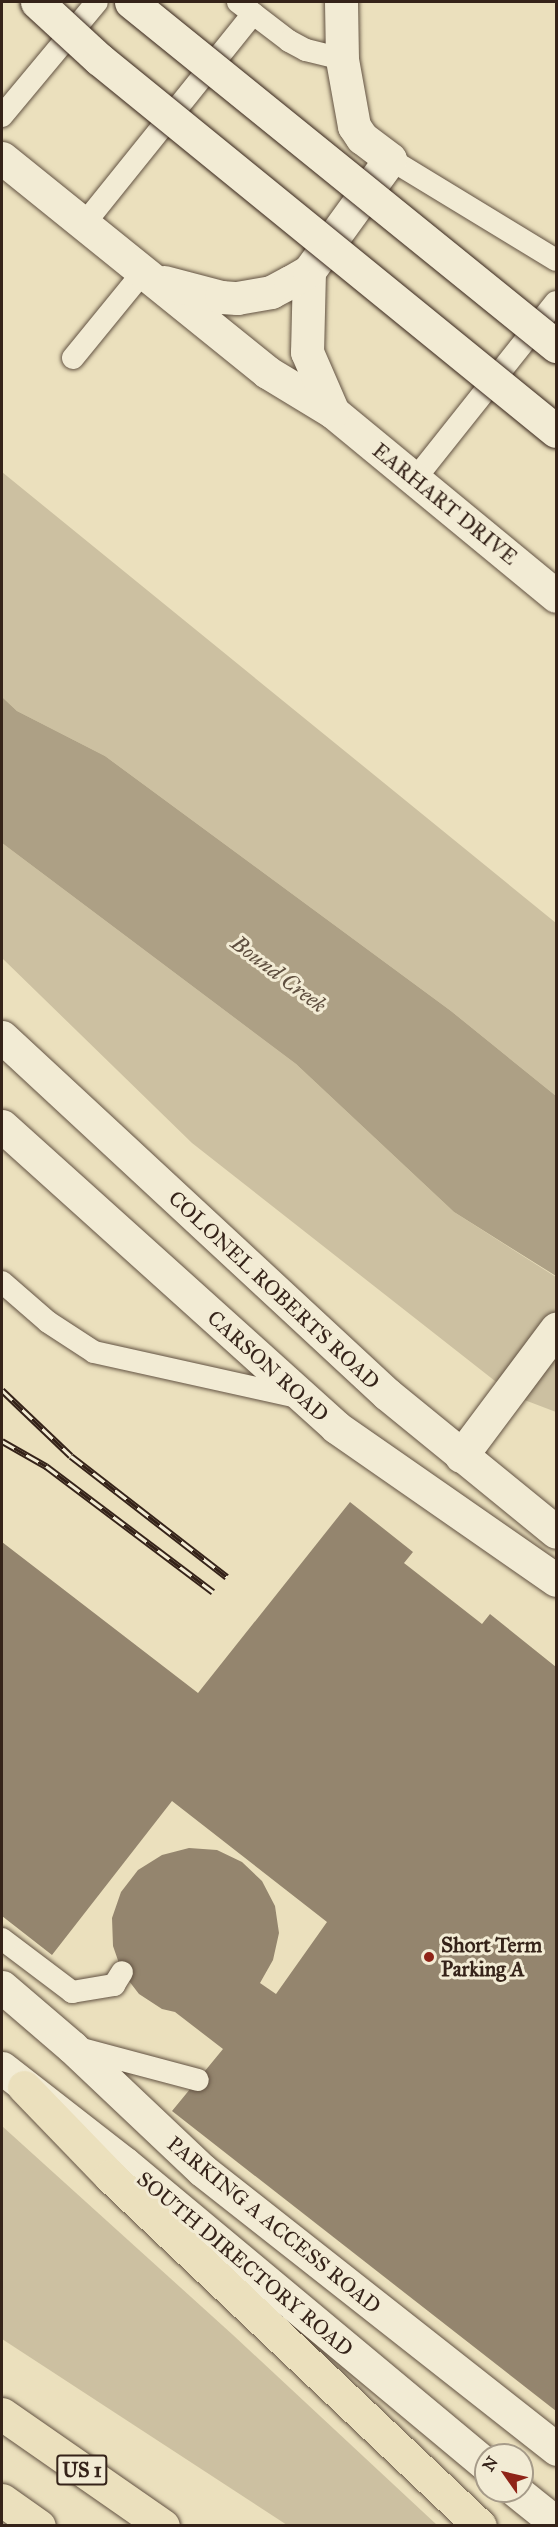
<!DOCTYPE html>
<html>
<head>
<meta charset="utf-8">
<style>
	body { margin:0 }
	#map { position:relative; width:558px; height:2527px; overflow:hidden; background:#ebe0bd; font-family:"IM FELL Great Primer",serif }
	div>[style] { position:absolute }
	.green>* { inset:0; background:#ccc0a1 }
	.water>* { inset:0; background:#ada085 }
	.building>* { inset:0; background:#94856e }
	.roads { filter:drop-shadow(0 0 2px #625242) drop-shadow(0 0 2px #625242) }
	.lane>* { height:22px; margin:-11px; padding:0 11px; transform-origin:11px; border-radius:11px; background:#f2ebd4 }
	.street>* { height:33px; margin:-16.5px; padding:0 16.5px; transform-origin:16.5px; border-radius:16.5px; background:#f2ebd4 }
	.secondary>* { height:33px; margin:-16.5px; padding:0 16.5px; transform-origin:16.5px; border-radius:16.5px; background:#f2ebd4 }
	.highway>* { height:33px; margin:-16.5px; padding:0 16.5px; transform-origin:16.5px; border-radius:16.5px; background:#ebe0bd }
	.rail>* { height:7px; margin-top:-3.5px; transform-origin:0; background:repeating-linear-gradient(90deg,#f2ebd4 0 14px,#352319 0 28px); box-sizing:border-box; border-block:2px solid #352319 }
	.bridges { filter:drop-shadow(0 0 2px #352319) drop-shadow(0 0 2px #352319) }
	.secondary-bridge>* { height:33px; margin:-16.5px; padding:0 16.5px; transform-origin:16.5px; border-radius:16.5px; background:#f2ebd4 }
	.dots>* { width:16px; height:16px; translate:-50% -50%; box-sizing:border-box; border:3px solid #f2ebd4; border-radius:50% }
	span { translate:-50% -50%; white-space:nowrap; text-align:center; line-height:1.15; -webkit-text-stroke:6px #f2ebd4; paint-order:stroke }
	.shield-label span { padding:2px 4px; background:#f2ebd4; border:2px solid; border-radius:4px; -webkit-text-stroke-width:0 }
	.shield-label { font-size:20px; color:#352319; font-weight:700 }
	.street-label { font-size:21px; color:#352319 }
	.poi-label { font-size:21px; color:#352319; font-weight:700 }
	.left { translate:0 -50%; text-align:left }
	.water-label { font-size:22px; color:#5f4f3f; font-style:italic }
	.frame { position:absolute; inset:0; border:3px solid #352319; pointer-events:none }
	.north { position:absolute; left:474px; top:2443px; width:60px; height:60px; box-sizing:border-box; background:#f2ebd4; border:2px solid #a69b89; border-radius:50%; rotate:304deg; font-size:16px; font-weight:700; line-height:24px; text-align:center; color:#352319 }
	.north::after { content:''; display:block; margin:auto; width:21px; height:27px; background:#8f2418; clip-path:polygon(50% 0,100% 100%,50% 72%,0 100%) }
</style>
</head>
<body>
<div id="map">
	<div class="green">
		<i style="clip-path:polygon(2px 472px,556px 923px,556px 1096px,451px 1011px,105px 756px,17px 711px,2px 697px)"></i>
		<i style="clip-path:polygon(2px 843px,296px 1064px,454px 1212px,556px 1277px,556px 1412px,514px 1396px,192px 1143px,2px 958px)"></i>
		<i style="clip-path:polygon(2px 2126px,233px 2335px,437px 2525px,287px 2525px,2px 2339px)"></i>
	</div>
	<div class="water">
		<i style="clip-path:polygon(2px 697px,17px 711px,105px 756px,451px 1011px,556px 1096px,556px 1276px,454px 1212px,296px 1064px,2px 843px)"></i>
	</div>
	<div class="building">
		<i style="clip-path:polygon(350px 1502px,413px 1552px,404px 1563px,482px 1624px,490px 1614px,556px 1667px,556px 2411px,172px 2111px,223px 2049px,175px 2012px,162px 2009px,139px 1994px,122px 1972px,113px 1946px,112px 1918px,121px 1892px,138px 1870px,162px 1855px,189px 1848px,217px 1850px,242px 1862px,262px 1881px,275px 1906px,279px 1933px,273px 1960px,260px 1983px,276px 1994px,327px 1922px,172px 1801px,52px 1955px,2px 1916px,2px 1542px,198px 1693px)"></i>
	</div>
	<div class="roads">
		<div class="lane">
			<i style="left:238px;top:2px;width:64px;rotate:37.4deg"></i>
			<i style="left:289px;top:41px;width:19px;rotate:28deg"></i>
			<i style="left:306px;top:50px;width:37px;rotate:14deg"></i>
			<i style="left:2px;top:116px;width:148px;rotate:-50.2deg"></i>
			<i style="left:390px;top:159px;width:194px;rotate:31.3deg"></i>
			<i style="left:84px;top:224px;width:270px;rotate:-51.2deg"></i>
			<i style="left:73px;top:358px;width:112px;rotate:-50.8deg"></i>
			<i style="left:415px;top:479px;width:226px;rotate:-51.5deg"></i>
			<i style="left:2px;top:1282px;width:61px;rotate:41deg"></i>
			<i style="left:48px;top:1322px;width:55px;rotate:33.1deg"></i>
			<i style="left:94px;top:1352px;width:212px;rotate:12.5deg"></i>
			<i style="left:2px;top:1939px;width:88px;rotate:37.1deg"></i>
			<i style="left:72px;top:1992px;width:43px;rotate:-9.5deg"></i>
			<i style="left:114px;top:1985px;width:15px;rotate:-58deg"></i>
			<i style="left:74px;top:2047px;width:128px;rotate:14.9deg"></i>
		</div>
		<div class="street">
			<i style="left:2px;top:158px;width:341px;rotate:38.9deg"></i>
			<i style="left:267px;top:372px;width:77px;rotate:31.2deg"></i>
			<i style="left:333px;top:412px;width:289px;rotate:39.5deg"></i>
			<i style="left:309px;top:271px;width:81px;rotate:91.4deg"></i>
			<i style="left:307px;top:352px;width:65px;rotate:66.6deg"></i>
			<i style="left:164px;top:282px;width:59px;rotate:14.7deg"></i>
			<i style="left:221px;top:297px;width:16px;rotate:4deg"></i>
			<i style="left:237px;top:298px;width:35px;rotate:-10deg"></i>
			<i style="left:271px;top:292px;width:21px;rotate:-28deg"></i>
			<i style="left:290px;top:282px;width:22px;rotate:-30deg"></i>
			<i style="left:309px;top:271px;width:138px;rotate:-54.1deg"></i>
			<i style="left:390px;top:159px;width:35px;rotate:-143deg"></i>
			<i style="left:362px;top:138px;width:14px;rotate:-124deg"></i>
			<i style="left:354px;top:126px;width:68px;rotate:-100.2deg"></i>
			<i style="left:342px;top:59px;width:57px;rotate:-91deg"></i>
			<i style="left:2px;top:1987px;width:92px;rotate:40.6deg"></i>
			<i style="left:72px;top:2047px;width:179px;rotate:43.4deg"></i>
			<i style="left:202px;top:2170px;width:451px;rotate:38.2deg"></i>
		</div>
		<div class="secondary">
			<i style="left:2px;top:1037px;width:525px;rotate:42.84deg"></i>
			<i style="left:387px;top:1394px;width:218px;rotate:39.2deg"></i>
			<i style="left:2px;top:1126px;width:450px;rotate:42deg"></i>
			<i style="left:336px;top:1427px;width:268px;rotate:34.8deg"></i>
			<i style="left:461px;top:1456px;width:159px;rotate:-53.2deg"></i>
			<i style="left:2px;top:2068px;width:155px;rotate:37.9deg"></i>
			<i style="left:124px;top:2163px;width:471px;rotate:39.8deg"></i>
			<i style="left:516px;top:2491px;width:51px;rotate:38.7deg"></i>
		</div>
		<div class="highway">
			<i style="left:24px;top:2087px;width:124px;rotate:46deg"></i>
			<i style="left:110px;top:2176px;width:509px;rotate:43.41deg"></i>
			<i style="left:2px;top:2414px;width:196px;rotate:34.8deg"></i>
			<i style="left:2px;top:2500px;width:45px;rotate:35.1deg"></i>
		</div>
	</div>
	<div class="rail">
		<i style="left:2px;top:1390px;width:95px;rotate:43.7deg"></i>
		<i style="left:71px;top:1456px;width:197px;rotate:37.8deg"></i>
		<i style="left:2px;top:1441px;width:51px;rotate:29.6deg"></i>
		<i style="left:46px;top:1466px;width:209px;rotate:37deg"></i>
	</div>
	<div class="bridges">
		<div class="secondary-bridge">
			<i style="left:37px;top:2px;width:84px;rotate:42.6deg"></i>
			<i style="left:99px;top:59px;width:589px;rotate:39.15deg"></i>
			<i style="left:131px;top:2px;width:547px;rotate:38.99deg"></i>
		</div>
	</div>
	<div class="dots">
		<i style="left:429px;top:1957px;background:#8f2418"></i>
	</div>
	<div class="shield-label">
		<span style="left:82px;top:2470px">US 1</span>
	</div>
	<div class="street-label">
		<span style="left:445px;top:504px;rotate:39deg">EARHART DRIVE</span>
		<span style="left:274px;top:1290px;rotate:43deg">COLONEL ROBERTS ROAD</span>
		<span style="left:268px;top:1366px;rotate:42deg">CARSON ROAD</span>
		<span style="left:274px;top:2225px;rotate:39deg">PARKING A ACCESS ROAD</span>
		<span style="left:245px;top:2264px;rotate:40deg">SOUTH DIRECTORY ROAD</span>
	</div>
	<div class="poi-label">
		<span class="left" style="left:441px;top:1957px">Short Term<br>Parking A</span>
	</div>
	<div class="water-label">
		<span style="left:279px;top:974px;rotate:37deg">Bound Creek</span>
	</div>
	<div class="frame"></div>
	<div class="north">N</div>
</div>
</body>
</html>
